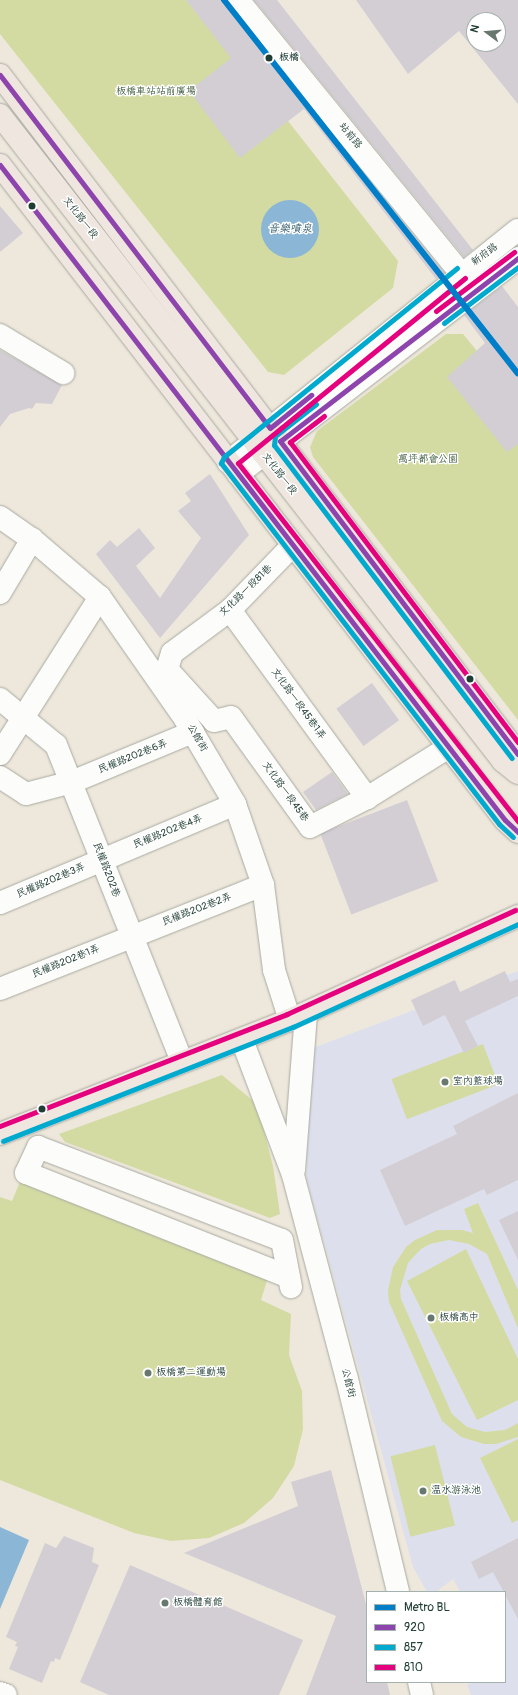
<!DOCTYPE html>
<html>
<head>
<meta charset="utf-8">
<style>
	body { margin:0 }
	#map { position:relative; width:518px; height:1695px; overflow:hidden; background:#eee8dc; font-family:Pangolin,"LXGW WenKai TC",sans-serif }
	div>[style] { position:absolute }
	.built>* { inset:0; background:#dde0ec }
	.green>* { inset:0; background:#d3dba3; transform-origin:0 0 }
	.water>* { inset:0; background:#8bb6d6 }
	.round { border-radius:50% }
	.building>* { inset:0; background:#d2ced4; transform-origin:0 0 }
	.roads { filter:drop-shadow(0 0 1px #a8a9a1) drop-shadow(0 0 1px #a8a9a1) }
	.minor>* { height:22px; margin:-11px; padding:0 11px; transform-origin:11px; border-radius:11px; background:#fcfcfa }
	.major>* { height:22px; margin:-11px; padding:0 11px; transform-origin:11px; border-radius:11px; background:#eee6df }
	.bus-1>* { height:5px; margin:-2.5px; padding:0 2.5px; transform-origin:2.5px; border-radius:2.5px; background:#8e44ad }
	.bus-2>* { height:5px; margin:-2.5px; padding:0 2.5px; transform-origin:2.5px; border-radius:2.5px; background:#00a9ce }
	.bus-3>* { height:5px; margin:-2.5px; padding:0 2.5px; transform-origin:2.5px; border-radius:2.5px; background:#e5007d }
	.metro-1>* { height:6px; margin:-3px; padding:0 3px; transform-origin:3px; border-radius:3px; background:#007ec7 }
	.dots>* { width:11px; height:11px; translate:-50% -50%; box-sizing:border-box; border:2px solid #fff; border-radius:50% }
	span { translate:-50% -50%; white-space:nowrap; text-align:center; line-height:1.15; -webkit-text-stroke:3px #fff; paint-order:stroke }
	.stop-label { font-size:10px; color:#1f3d34; font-weight:700 }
	.left { translate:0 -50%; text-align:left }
	.park-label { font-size:10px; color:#466244 }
	.street-label { font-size:10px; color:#1f3d34 }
	.poi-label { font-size:10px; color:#1f3d34 }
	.water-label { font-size:11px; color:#36606c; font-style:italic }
	.legend { position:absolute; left:366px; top:1591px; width:140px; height:92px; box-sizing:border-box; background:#fff; border:1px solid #a5b1ae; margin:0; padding:5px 7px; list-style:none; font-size:12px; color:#1f3d34 }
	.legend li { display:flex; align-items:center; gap:8px; height:20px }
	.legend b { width:20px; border:1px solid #a5b1ae }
	.north { position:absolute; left:466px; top:12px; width:40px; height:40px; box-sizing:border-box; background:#fff; border:1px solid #a5b1ae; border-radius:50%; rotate:286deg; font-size:11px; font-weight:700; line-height:16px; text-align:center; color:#1f3d34 }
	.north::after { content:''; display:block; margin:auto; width:14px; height:18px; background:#67796f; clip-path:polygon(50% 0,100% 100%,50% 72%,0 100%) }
</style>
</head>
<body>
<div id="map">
	<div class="built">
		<i style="clip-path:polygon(518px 971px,518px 1695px,471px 1695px,467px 1685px,473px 1682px,505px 1682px,505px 1592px,460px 1592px,453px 1579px,436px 1592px,427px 1592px,413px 1567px,306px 1177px,310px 1049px)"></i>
	</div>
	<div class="green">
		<i style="clip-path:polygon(0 0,193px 0,398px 261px,393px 288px,284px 375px,268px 372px,0 34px)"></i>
		<i style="clip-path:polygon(446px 334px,463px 334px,518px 401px,518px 720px,313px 457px,310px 447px,317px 431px)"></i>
		<i style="left:483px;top:1044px;width:43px;height:98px;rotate:69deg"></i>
		<i style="clip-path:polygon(222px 1075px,257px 1104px,273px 1166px,280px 1214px,270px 1218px,65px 1142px,59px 1134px)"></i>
		<i style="clip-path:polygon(22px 1177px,269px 1274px,261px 1300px,291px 1314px,289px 1355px,302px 1391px,303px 1429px,294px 1466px,273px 1498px,244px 1523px,209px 1538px,171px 1541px,134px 1533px,0 1480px,0 1197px,12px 1201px)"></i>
		<i style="clip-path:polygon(478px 1203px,518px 1290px,518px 1328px,487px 1254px,469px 1244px,449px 1240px,430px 1244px,421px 1249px,408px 1263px,400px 1290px,401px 1299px,452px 1414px,467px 1427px,485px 1432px,505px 1430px,518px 1423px,518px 1437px,496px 1444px,484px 1444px,461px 1437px,442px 1421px,389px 1302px,388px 1290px,393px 1267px,406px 1247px,415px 1240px,437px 1230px,462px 1230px,473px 1233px,464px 1209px)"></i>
		<i style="clip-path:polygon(466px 1249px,518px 1359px,518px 1400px,477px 1420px,407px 1281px)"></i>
		<i style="clip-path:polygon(518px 1439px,518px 1520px,512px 1523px,480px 1458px)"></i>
		<i style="left:435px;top:1445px;width:83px;height:46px;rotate:76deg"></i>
	</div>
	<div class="water">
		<i class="round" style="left:261px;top:200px;width:58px;height:58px"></i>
		<i style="clip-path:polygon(0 1527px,29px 1540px,0 1609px)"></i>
	</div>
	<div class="building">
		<i style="clip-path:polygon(186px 0,226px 0,228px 8px,445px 273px,436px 279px,304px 109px,240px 158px,189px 91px,231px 58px)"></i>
		<i style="clip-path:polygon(254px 0,277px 0,473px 250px,464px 257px)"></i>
		<i style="clip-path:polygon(evenodd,356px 0,518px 0,518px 104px,459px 31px,408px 74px,356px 0,474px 20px,498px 20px,498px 44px,474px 44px,474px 20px)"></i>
		<i style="clip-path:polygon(0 206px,23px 233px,0 252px)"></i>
		<i style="clip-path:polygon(502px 286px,518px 307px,518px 444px,507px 452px,447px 377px,485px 343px,464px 315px)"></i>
		<i style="clip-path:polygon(0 350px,62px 385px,52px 404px,36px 403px,32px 409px,29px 408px,10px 414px,0 427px)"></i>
		<i style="clip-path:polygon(210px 474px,249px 535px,160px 638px,96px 554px,110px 540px,117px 547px,139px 528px,155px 548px,136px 566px,160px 598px,201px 538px,178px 511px,191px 501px,185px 493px)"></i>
		<i style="left:372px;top:683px;width:46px;height:44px;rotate:54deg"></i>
		<i style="clip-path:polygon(332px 772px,348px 794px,316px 810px,303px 792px)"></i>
		<i style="left:407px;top:800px;width:87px;height:93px;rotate:69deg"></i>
		<i style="clip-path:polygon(505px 971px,510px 982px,518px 979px,518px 996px,465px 1021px,478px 1046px,464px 1053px,445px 1015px,423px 1026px,411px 1000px,455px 980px,460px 992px)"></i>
		<i style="clip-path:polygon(518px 1093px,518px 1180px,487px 1195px,484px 1189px,405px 1226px,380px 1170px,457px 1134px,453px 1126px)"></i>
		<i style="clip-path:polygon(518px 1211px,518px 1260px,499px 1220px)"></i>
		<i style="clip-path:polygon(331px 1470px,367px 1608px,367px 1682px,387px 1682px,390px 1695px,306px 1695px,336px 1616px,184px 1553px,298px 1506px,291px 1482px)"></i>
		<i style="clip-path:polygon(64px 1536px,94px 1548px,92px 1562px,99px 1565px,60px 1660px,55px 1658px,54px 1662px,51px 1661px,42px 1683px,9px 1669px,18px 1647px,15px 1646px,17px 1642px,6px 1637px,45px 1543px,56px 1548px)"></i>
		<i style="clip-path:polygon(518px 1538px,518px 1619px,493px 1572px,479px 1579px,471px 1562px)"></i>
		<i style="clip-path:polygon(130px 1565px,303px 1640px,279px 1695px,109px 1695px,80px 1682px)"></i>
	</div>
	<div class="roads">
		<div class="minor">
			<i style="left:238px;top:0;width:353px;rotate:50.8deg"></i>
			<i style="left:0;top:335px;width:74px;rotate:31.1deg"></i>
			<i style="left:228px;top:462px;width:371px;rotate:-38.7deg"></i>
			<i style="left:238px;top:474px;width:354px;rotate:-37.6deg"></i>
			<i style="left:0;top:517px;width:39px;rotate:35deg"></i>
			<i style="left:32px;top:539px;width:89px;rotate:40.5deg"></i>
			<i style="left:100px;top:597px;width:149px;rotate:55.1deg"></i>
			<i style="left:185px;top:719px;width:99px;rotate:59.5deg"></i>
			<i style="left:235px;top:804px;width:86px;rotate:70.9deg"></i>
			<i style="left:263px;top:885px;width:86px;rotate:82.6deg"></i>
			<i style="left:274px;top:970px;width:52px;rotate:72.3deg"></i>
			<i style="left:293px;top:545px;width:91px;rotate:134.1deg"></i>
			<i style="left:230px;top:610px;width:72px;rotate:143.4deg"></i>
			<i style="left:172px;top:653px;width:17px;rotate:107deg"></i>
			<i style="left:167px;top:669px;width:70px;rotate:47.9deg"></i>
			<i style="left:214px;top:721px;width:17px;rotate:-13deg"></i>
			<i style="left:231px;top:717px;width:135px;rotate:54.3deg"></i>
			<i style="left:310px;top:827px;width:64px;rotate:-27deg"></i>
			<i style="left:367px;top:798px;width:97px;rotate:-31.9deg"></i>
			<i style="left:0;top:593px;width:63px;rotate:-59.3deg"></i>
			<i style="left:230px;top:610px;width:233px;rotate:53.9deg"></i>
			<i style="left:0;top:699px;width:72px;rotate:39.4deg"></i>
			<i style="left:56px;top:745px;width:341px;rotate:68.3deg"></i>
			<i style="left:0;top:754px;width:186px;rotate:-57.5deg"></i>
			<i style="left:0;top:777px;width:31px;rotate:33deg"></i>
			<i style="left:26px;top:794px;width:48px;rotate:-14.6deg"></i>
			<i style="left:72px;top:782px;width:131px;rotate:-22.5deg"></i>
			<i style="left:0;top:903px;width:255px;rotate:-22.8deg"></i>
			<i style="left:0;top:989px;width:283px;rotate:-21.6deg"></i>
			<i style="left:242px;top:1040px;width:144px;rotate:69.3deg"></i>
			<i style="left:293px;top:1175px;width:211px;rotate:75.2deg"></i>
			<i style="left:347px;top:1379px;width:219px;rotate:76.5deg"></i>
			<i style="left:294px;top:1170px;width:157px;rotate:-85.6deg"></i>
			<i style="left:289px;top:1277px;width:283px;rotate:-158.4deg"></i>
			<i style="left:26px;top:1173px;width:29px;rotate:-65deg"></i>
			<i style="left:38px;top:1147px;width:261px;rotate:20.9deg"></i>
			<i style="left:282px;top:1240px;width:48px;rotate:79.2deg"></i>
			<i style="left:419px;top:1682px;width:13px;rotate:77deg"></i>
			<i style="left:0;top:1693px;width:6px;rotate:18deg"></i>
		</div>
		<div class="major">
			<i style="left:0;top:75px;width:854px;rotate:52.66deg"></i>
			<i style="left:0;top:115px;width:819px;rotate:52.09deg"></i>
			<i style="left:503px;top:761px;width:19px;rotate:39deg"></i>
			<i style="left:0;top:165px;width:827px;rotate:52.37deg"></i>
			<i style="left:505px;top:820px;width:18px;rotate:43deg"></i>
			<i style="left:0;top:1134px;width:312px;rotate:-21.5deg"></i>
			<i style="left:290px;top:1020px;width:251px;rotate:-24.5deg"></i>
		</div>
	</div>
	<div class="bus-1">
		<i style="left:0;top:75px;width:444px;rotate:52.6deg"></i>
		<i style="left:270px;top:428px;width:53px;rotate:-38.8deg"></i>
		<i style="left:0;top:165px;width:827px;rotate:52.37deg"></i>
		<i style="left:505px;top:820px;width:18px;rotate:43deg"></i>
		<i style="left:518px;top:258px;width:300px;rotate:142.4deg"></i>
		<i style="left:280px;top:441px;width:393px;rotate:52.8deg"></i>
	</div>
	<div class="bus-2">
		<i style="left:457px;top:268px;width:300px;rotate:141deg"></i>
		<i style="left:224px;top:457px;width:7px;rotate:117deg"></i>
		<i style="left:221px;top:463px;width:456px;rotate:52.4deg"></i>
		<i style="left:499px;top:824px;width:19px;rotate:43deg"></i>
		<i style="left:444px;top:323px;width:93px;rotate:-37.1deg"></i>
		<i style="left:316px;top:404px;width:52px;rotate:142deg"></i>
		<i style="left:275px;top:436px;width:9px;rotate:96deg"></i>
		<i style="left:274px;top:445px;width:393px;rotate:52.8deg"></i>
		<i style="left:3px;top:1141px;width:312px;rotate:-21.5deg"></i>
		<i style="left:293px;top:1027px;width:247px;rotate:-24.6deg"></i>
	</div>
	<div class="bus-3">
		<i style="left:465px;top:278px;width:293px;rotate:140.8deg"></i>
		<i style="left:238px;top:463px;width:455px;rotate:52deg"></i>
		<i style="left:436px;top:311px;width:98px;rotate:-37.1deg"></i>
		<i style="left:324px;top:416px;width:43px;rotate:142.6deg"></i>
		<i style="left:290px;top:442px;width:377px;rotate:52.8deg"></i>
		<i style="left:0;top:1126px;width:308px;rotate:-21.3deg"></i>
		<i style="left:287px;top:1014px;width:251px;rotate:-24.5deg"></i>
	</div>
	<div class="metro-1">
		<i style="left:224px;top:0;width:475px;rotate:51.8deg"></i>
	</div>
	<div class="dots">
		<i style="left:269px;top:58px;background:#1f3d34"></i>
		<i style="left:32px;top:206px;background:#1f3d34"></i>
		<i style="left:470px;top:679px;background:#1f3d34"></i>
		<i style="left:445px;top:1082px;background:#67796f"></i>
		<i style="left:42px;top:1109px;background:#1f3d34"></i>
		<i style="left:431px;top:1318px;background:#67796f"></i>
		<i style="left:148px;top:1373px;background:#67796f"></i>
		<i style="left:423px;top:1491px;background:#67796f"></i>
		<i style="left:165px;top:1603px;background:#67796f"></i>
	</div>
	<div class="stop-label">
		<span class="left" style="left:279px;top:58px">板橋</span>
	</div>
	<div class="park-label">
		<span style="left:156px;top:92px">板橋車站站前廣場</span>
		<span style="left:428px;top:460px">萬坪都會公園</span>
	</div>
	<div class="street-label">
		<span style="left:350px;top:136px;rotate:51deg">站前路</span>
		<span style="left:80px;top:218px;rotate:52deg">文化路一段</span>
		<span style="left:485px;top:255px;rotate:-37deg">新府路</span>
		<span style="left:279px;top:474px;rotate:52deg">文化路一段</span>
		<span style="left:246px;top:591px;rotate:-44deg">文化路一段81巷</span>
		<span style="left:298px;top:704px;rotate:54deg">文化路一段45巷1弄</span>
		<span style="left:197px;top:738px;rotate:60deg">公館街</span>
		<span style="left:133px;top:757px;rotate:-22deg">民權路202巷6弄</span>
		<span style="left:285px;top:792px;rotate:54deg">文化路一段45巷</span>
		<span style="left:168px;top:832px;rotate:-22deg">民權路202巷4弄</span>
		<span style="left:106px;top:870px;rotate:69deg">民權路202巷</span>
		<span style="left:51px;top:881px;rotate:-23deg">民權路202巷3弄</span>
		<span style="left:197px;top:910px;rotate:-21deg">民權路202巷2弄</span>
		<span style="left:66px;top:962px;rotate:-22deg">民權路202巷1弄</span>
		<span style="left:348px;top:1383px;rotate:76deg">公館街</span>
	</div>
	<div class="poi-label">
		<span class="left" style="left:453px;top:1082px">室內籃球場</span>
		<span class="left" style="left:439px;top:1318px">板橋高中</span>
		<span class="left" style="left:156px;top:1373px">板橋第二運動場</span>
		<span class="left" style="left:431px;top:1491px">溫水游泳池</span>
		<span class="left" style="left:173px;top:1603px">板橋體育館</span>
	</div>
	<div class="water-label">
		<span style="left:290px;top:229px">音樂噴泉</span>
	</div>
	<ul class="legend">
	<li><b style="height:5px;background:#007ec7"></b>Metro BL</li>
	<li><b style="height:5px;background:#8e44ad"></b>920</li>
	<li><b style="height:5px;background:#00a9ce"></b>857</li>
	<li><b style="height:5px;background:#e5007d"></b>810</li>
	</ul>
	<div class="north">N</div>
</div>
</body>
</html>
